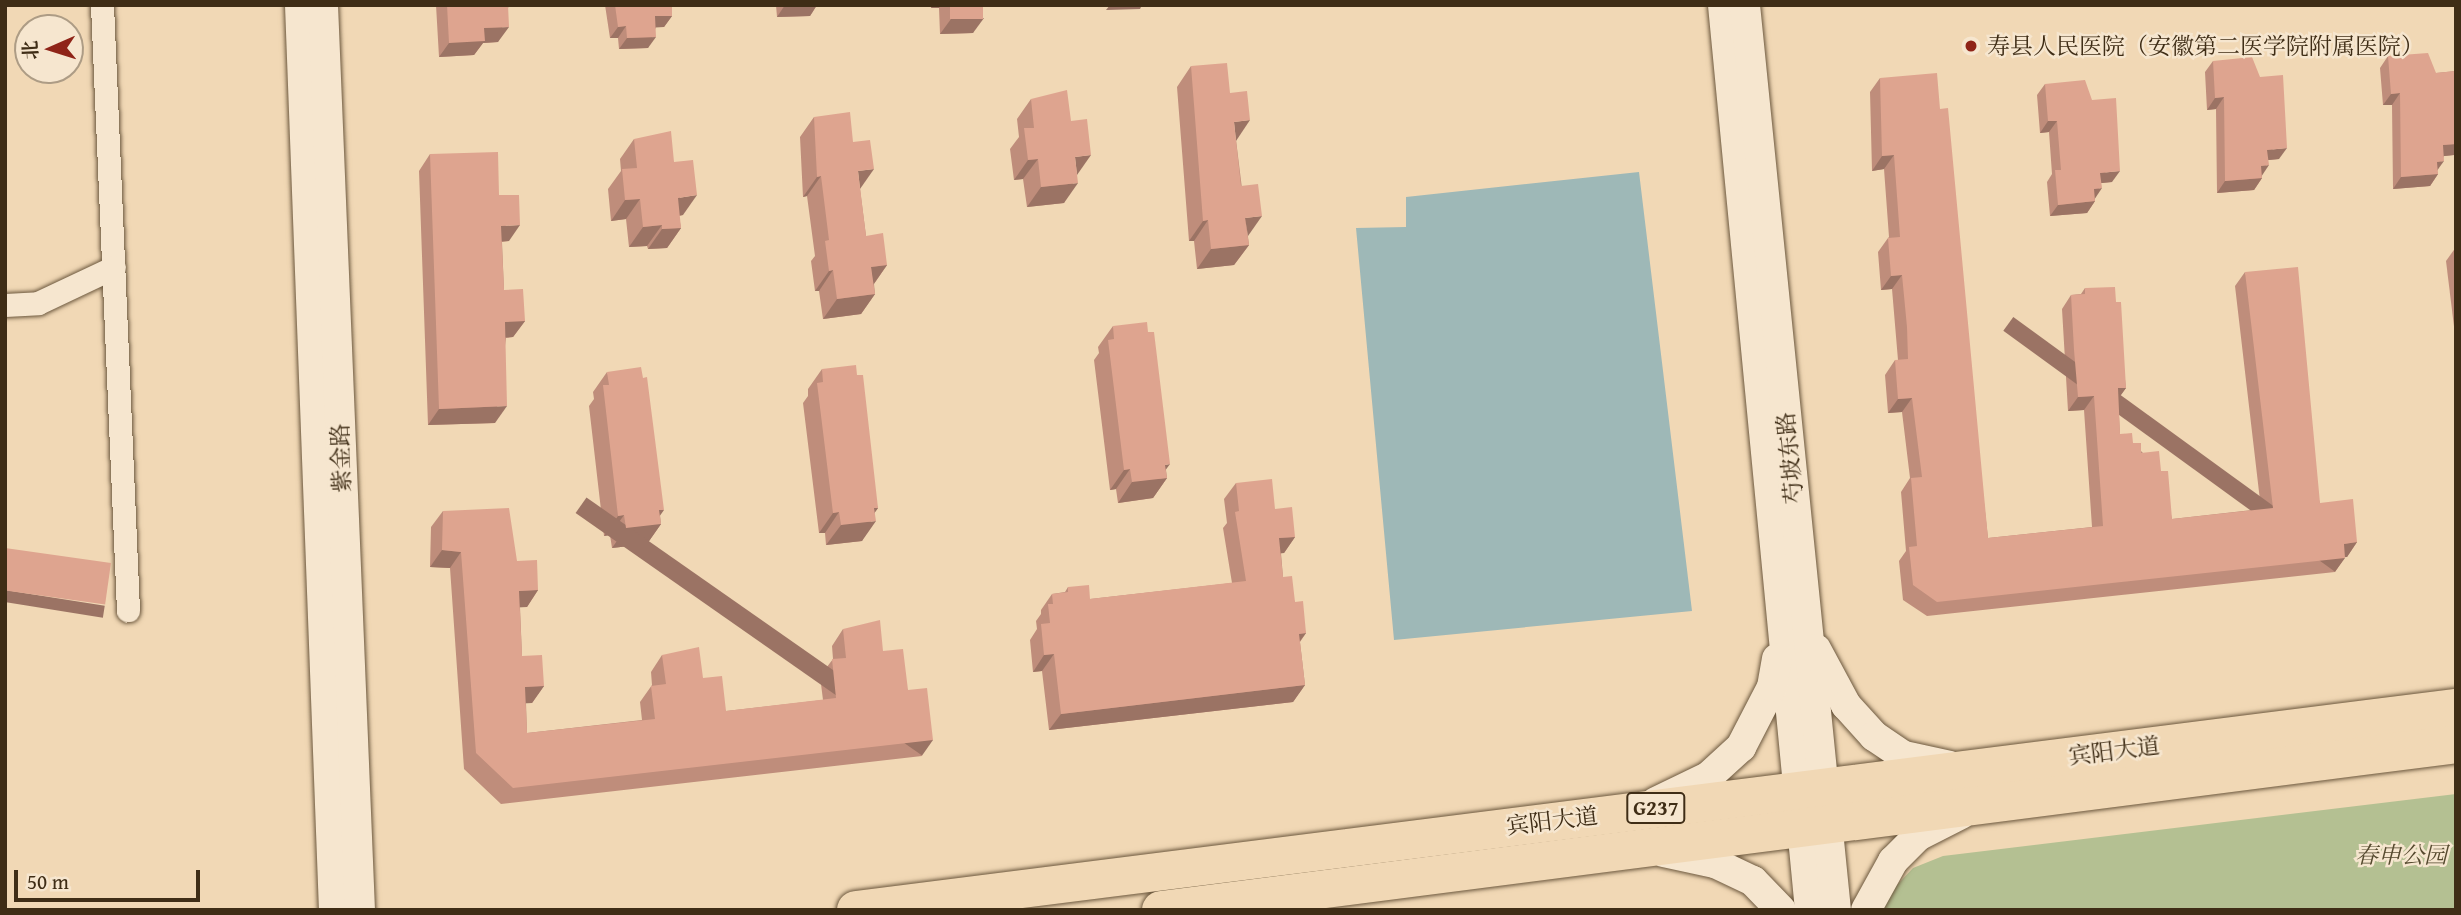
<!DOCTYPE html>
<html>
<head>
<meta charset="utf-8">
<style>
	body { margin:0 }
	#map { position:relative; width:2461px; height:915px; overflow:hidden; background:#f1d8b5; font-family:"Gentium Book Plus","Noto Serif SC",serif }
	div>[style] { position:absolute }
	.green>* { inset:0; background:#b4c092 }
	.water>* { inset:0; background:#9eb8b7 }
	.roads { filter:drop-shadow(0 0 2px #6c583e) drop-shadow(0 0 2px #6c583e) }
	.minor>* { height:23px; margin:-11.5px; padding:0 11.5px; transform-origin:11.5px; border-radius:11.5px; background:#f6e6cf }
	.tertiary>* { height:30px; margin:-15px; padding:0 15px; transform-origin:15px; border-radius:15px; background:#f6e6cf }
	.trunk>* { height:38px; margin:-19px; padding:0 19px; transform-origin:19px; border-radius:19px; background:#f1d8b5 }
	.wall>* { inset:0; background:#bf8d7b }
	.shaded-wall>* { inset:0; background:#9b7364; transform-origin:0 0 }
	.building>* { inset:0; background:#dea48f; transform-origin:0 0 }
	.dots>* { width:19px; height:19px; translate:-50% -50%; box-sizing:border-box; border:4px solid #f6e6cf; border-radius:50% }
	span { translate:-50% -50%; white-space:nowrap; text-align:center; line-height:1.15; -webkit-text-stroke:5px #f6e6cf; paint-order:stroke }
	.shield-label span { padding:2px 5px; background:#f6e6cf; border:2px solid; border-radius:5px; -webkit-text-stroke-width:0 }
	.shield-label { font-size:21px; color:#3f2d16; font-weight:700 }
	.poi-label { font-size:23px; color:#3f2d16 }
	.left { translate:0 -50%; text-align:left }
	.street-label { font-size:23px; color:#3f2d16 }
	.park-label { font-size:23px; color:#564a2f; font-style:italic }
	.frame { position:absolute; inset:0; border:7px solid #3f2d16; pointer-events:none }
	.north { position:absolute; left:14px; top:14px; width:70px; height:70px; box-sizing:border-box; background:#f6e6cf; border:2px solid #ad9c85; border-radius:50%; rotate:267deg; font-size:19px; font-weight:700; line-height:28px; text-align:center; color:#3f2d16 }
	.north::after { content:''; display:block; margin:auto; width:24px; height:32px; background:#8f2418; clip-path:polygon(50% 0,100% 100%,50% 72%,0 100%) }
	.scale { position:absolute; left:14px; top:870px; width:186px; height:32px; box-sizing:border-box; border:4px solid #3f2d16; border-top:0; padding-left:9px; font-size:21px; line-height:24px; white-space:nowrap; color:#3f2d16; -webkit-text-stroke:5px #f6e6cf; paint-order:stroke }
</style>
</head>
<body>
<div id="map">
	<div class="green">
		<i style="clip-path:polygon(2456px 794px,2456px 910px,1882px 910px,1883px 900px,1913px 868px,1943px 856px)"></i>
	</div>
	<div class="water">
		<i style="clip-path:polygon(1639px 172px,1692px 611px,1394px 640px,1356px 228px,1406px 227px,1406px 197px)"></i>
	</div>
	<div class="roads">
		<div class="minor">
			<i style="left:102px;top:5px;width:606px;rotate:87.54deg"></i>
			<i style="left:5px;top:305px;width:33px;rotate:-3deg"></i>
			<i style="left:38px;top:303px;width:84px;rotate:-25.3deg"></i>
		</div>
		<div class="tertiary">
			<i style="left:300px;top:5px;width:906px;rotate:87.85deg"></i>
			<i style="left:323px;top:5px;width:906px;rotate:87.66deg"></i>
			<i style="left:1723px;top:5px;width:909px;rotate:84.51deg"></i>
			<i style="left:1745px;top:5px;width:910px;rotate:84.26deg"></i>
			<i style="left:1816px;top:649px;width:64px;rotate:61.8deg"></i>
			<i style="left:1846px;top:705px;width:42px;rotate:47.9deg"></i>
			<i style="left:1874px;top:736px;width:36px;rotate:34deg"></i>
			<i style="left:1904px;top:756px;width:47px;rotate:12.3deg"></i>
			<i style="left:1656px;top:802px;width:58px;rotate:-25.7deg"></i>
			<i style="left:1708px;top:777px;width:45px;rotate:-42.3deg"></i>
			<i style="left:1741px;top:747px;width:68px;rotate:-62.7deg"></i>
			<i style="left:1772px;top:687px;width:29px;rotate:-80deg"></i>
			<i style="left:1664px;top:852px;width:52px;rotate:12.2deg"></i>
			<i style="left:1715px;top:863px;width:42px;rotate:25.3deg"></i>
			<i style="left:1753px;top:881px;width:40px;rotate:46deg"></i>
			<i style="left:1866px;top:910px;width:56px;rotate:-61.1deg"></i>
			<i style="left:1893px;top:861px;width:35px;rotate:-45deg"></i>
			<i style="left:1918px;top:836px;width:48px;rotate:-27.1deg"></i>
		</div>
		<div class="trunk">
			<i style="left:856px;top:910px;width:1613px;rotate:-7.2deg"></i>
			<i style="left:1161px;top:910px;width:1306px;rotate:-7.3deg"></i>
		</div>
	</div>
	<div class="wall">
		<i style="clip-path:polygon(436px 5px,509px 5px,498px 42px,483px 43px,474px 55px,439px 57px)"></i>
		<i style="clip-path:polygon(605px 5px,672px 5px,672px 16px,664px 27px,656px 27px,648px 48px,619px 49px,618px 38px,610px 38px)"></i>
		<i style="clip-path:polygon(776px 5px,817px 5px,810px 16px,777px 17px)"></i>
		<i style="clip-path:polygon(931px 5px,987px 5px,983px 5px,973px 33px,940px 34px,939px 8px,931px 8px)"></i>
		<i style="clip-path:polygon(2388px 56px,2436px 73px,2456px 71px,2456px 153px,2454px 155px,2444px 156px,2437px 171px,2438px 174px,2430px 186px,2393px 189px,2392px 105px,2383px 105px,2380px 68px)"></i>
		<i style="clip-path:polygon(2213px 61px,2279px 159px,2268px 160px,2262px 175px,2262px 178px,2254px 190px,2217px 193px,2216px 109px,2207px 110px,2205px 72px)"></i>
		<i style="clip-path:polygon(1191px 66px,1236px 140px,1249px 245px,1234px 265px,1197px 269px,1194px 241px,1189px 241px,1177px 87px)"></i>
		<i style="clip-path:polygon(1880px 78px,1940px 109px,1988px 538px,2092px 527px,2084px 410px,2068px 411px,2062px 309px,2071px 295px,2081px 294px,2085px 288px,2116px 302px,2126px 388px,2118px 398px,2120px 434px,2133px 443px,2161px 471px,2172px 519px,2261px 509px,2235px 286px,2245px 272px,2320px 503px,2357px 542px,2347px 557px,2345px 557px,2335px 572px,1927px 616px,1903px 600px,1899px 561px,1906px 551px,1901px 492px,1910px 478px,1902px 412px,1888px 413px,1885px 375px,1895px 360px,1898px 360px,1892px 289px,1881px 290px,1878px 252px,1888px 238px,1889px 237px,1884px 169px,1872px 171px,1870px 92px)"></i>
		<i style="clip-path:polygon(2045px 84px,2112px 182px,2101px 183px,2095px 198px,2095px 201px,2087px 213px,2050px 216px,2047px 182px,2052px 174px,2049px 132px,2040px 133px,2037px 95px)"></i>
		<i style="clip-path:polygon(1031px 99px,1077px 174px,1064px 203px,1027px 207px,1023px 179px,1014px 180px,1010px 149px,1019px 137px,1017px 119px)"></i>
		<i style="clip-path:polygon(814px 117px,860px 189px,866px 236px,887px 265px,874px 284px,875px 294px,861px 314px,823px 319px,819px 291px,815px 291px,811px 261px,815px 256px,807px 196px,803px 197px,800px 137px)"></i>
		<i style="clip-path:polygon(634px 139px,674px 162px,683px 215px,679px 216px,681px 228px,667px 248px,648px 249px,647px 246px,629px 247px,626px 219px,611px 221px,608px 189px,621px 171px,620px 159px)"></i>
		<i style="clip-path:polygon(430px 154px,499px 195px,509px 241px,502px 242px,504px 290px,525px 321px,513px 337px,506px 338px,495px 423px,428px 425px,419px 171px)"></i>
		<i style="clip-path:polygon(2456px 247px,2456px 343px,2446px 261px)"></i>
		<i style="clip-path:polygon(1113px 326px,1166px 470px,1167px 478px,1153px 498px,1118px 503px,1116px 489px,1110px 490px,1094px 360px,1099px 353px,1098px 347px)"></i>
		<i style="clip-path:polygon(822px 369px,878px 508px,875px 512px,862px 541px,826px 545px,825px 533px,819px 533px,803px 403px,808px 396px,808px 389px)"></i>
		<i style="clip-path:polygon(607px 372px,660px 515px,661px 524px,647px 544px,612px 548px,610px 535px,604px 536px,589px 406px,594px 399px,593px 392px)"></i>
		<i style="clip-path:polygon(1236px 483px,1275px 509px,1295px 537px,1284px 553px,1281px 553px,1283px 577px,1295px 602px,1306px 633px,1300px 642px,1305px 685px,1293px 702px,1049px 730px,1042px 671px,1033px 672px,1030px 640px,1037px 629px,1036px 621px,1041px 614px,1041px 610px,1052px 594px,1065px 592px,1068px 587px,1090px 599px,1232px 583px,1223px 528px,1227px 523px,1224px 499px)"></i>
		<i style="clip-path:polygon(443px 511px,517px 561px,538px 590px,527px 607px,520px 607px,522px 656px,544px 686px,532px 703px,526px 703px,527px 733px,642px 720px,640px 702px,652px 685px,651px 672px,662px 655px,703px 678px,726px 711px,823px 700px,820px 676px,833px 659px,832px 646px,843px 629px,883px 651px,908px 690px,922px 756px,501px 804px,464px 769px,450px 568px,430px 567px,431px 527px)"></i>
	</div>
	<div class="shaded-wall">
		<i style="clip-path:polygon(785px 5px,817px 5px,810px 16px,777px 17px)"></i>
		<i style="clip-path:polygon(933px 5px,941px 5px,939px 8px,931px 8px)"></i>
		<i style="clip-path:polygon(1110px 5px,1142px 5px,1140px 9px,1106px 10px)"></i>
		<i style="clip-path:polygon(655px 16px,672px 16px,664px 27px,647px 28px)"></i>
		<i style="clip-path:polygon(984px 18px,973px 33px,940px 34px,951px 19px)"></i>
		<i style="clip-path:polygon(626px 26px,618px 38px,610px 38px,618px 27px)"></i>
		<i style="clip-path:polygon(509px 27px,498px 42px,483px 43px,474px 55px,439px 57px,449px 43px,484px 28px)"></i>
		<i style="clip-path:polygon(656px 37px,648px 48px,619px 49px,627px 38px)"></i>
		<i style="clip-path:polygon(2400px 93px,2392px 105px,2383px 105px,2391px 94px)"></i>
		<i style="clip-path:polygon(2224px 97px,2216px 109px,2207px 110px,2215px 98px)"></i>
		<i style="clip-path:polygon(1250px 120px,1236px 141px,1234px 122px)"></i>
		<i style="clip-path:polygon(2048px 121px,2057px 121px,2049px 132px,2040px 133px)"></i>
		<i style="clip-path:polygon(2456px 144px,2456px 153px,2454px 155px,2435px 157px,2443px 145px)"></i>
		<i style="clip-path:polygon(2287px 148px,2279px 159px,2259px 161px,2267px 150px)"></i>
		<i style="clip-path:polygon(1091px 155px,1077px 175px,1075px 157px)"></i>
		<i style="clip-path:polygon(1894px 155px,1884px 169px,1872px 171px,1882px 156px)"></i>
		<i style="clip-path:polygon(1038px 159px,1023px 179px,1014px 180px,1028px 160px)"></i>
		<i style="clip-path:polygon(2444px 161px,2436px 172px,2437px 162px)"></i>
		<i style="clip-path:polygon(2269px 165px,2261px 177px,2261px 166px)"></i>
		<i style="clip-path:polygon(874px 169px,860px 189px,858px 171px)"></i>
		<i style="clip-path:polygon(2120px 171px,2112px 182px,2092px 184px,2100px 173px)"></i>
		<i style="clip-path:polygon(2438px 174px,2430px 186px,2393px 189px,2401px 177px)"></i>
		<i style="clip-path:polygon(821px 176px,807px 196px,803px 197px,817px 177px)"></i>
		<i style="clip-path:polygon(2262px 178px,2254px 190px,2217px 193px,2225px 181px)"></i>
		<i style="clip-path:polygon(1078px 183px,1064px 203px,1027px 207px,1041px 187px)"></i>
		<i style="clip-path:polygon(2102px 188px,2094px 200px,2094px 189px)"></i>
		<i style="clip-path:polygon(697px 195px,683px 215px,663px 218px,678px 198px)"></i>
		<i style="clip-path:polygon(640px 199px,626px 219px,611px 221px,625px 200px)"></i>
		<i style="clip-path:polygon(2095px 201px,2087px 213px,2050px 216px,2058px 205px)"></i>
		<i style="clip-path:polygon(1262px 216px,1248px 236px,1245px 218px)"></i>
		<i style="clip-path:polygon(1208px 220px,1194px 241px,1189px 241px,1203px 221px)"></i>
		<i style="clip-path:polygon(520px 225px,509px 241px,489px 242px,501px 226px)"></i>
		<i style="clip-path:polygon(662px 225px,647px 246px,629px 247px,643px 227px)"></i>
		<i style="clip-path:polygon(681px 228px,667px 248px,648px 249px,662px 229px)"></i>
		<i style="clip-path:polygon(1249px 245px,1234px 265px,1197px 269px,1211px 249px)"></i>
		<i style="clip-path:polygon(887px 265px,873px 285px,871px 267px)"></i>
		<i style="clip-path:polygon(833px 270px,819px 291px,815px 291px,829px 271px)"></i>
		<i style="clip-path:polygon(1902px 275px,1892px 289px,1881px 290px,1891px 276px)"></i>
		<i style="clip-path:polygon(875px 294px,861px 314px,823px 319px,837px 299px)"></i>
		<i style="clip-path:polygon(525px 321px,513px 337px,494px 338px,505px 322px)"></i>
		<i style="clip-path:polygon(2118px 388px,2126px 388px,2116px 402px)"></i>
		<i style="clip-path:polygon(2094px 396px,2084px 410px,2068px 411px,2078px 397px)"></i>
		<i style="clip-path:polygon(1912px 398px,1902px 412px,1888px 413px,1898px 399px)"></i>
		<i style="clip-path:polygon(507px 406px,495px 423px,428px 425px,439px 409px)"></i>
		<i style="clip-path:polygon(1170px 464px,1159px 479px,1167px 478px,1153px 498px,1118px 503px,1132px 482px,1165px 465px)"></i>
		<i style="clip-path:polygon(1130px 469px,1116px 489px,1110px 490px,1124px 470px)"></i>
		<i style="clip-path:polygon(874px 508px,878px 508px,868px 522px,876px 521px,862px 541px,826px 545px,841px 525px)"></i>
		<i style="clip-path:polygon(659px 510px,664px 510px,654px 524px,661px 524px,647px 544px,612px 548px,626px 528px)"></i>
		<i style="clip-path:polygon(839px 512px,825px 533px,819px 533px,833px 513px)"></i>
		<i style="clip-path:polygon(624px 515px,610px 535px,604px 536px,618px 516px)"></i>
		<i style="clip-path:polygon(1295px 537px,1284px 553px,1268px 555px,1279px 538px)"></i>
		<i style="clip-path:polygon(2357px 542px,2347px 557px,2334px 558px,2344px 544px)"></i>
		<i style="clip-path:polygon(442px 550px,461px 552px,450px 568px,430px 567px)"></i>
		<i style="left:2345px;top:558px;width:17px;height:410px;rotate:126deg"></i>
		<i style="left:5px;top:590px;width:101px;height:12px;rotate:9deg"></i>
		<i style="clip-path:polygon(538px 590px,527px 607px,507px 608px,519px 591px)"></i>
		<i style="clip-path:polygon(1306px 633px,1294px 649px,1299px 634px)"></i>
		<i style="clip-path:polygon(1054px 654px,1042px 671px,1033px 672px,1044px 655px)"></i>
		<i style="clip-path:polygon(1305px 685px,1293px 702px,1049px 730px,1061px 714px)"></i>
		<i style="clip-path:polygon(544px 686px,532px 703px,513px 704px,525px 687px)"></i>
		<i style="left:933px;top:740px;width:19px;height:423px;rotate:125deg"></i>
	</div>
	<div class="building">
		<i style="clip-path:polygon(447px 5px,508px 5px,509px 27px,484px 28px,485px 41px,449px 43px)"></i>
		<i style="clip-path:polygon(615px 5px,672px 5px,672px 16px,655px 16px,656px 37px,627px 38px,626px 26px,618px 27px)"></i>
		<i style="left:950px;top:5px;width:33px;height:14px"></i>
		<i style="clip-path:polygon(2428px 53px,2436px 73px,2456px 71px,2456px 144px,2443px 145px,2444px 161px,2437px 162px,2438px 174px,2401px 177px,2400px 93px,2391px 94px,2388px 56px)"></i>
		<i style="clip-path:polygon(2252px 57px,2260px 77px,2283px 75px,2287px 148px,2267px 150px,2269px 165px,2261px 166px,2262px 178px,2225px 181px,2224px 97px,2215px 98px,2213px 61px)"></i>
		<i style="clip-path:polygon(1227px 63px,1230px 93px,1247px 91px,1250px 120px,1234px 122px,1241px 186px,1258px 184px,1262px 216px,1245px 218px,1249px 245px,1211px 249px,1208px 220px,1203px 221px,1191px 66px)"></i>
		<i style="clip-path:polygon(1937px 73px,1940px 109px,1948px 108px,1988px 538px,2103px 526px,2094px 396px,2078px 397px,2074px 350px,2071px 295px,2085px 294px,2085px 288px,2115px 287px,2116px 302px,2121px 302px,2126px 388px,2118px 388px,2120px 434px,2132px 433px,2133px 443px,2141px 443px,2141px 453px,2159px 451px,2161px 471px,2168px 471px,2172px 519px,2273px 508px,2245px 272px,2298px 267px,2320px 503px,2353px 499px,2357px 542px,2344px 544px,2345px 558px,1937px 602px,1913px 585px,1909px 547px,1917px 546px,1911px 478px,1922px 477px,1912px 398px,1898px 399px,1895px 360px,1908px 359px,1907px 327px,1902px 275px,1891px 276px,1888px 238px,1900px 237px,1894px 155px,1882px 156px,1880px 78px)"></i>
		<i style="clip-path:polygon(2085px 80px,2092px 100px,2116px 98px,2120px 171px,2100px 173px,2102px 188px,2094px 189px,2095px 201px,2058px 205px,2055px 170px,2061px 170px,2057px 121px,2048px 121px,2045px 84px)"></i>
		<i style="clip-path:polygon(1067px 90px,1071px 121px,1087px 119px,1091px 155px,1075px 157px,1078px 183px,1041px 187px,1038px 159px,1028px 160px,1024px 128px,1034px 128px,1031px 99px)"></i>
		<i style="clip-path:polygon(850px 112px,853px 142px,870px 140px,874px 169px,858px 171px,862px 204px,866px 236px,883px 233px,887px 265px,871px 267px,875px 294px,837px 299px,833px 270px,829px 271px,825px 241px,829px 240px,821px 176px,817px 177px,814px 117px)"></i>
		<i style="clip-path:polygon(671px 131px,674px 162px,693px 160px,697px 195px,678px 198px,681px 228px,662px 229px,662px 225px,643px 227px,640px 199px,625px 200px,622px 169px,637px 168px,634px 139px)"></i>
		<i style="clip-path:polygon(498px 152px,499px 195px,519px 195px,520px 225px,501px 226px,504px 290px,523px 289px,525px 321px,505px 322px,507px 406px,439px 409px,430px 154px)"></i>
		<i style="clip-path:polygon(1147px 322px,1148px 332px,1154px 332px,1170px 464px,1165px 465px,1167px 478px,1132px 482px,1130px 469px,1124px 470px,1108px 340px,1114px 339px,1113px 326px)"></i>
		<i style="clip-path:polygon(856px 365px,857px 375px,863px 375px,878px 508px,874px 508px,876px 521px,841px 525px,839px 512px,833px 513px,817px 383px,823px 382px,822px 369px)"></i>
		<i style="clip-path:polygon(641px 367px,643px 378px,647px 377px,664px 510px,659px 510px,661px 524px,626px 528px,624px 515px,618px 516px,603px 385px,609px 385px,607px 372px)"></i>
		<i style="clip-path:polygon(1272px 479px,1275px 509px,1292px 507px,1295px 537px,1279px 538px,1283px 577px,1292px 576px,1295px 602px,1303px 601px,1306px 633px,1299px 634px,1305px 685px,1061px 714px,1054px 654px,1044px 655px,1041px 624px,1050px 623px,1048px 604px,1053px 604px,1052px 594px,1068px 592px,1068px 587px,1089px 585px,1090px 599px,1246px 581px,1235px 512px,1239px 511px,1236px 483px)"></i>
		<i style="clip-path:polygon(509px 508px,517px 561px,537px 560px,538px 590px,519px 591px,522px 656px,542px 655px,544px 686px,525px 687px,527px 733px,655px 719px,651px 686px,666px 684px,662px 655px,699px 647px,703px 678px,722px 676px,726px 711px,836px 698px,832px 659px,846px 658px,843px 629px,880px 620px,883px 651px,903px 649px,908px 690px,927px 688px,933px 740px,513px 788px,476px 753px,461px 552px,442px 550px,443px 511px)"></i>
		<i style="left:5px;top:548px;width:107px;height:42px;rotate:8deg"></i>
	</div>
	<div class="dots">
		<i style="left:1971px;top:46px;background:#8f2418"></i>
	</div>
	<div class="shield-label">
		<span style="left:1656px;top:808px">G237</span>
	</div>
	<div class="poi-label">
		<span class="left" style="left:1987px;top:46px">寿县人民医院（安徽第二医学院附属医院）</span>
	</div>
	<div class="street-label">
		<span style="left:341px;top:458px;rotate:-92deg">紫金路</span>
		<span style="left:1790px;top:458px;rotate:-96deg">芍坡东路</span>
		<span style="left:2114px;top:751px;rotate:-7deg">宾阳大道</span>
		<span style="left:1552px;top:821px;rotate:-7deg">宾阳大道</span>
	</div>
	<div class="park-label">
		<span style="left:2401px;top:855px">春申公园</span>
	</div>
	<div class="frame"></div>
	<div class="north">北</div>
	<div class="scale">50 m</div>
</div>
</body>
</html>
